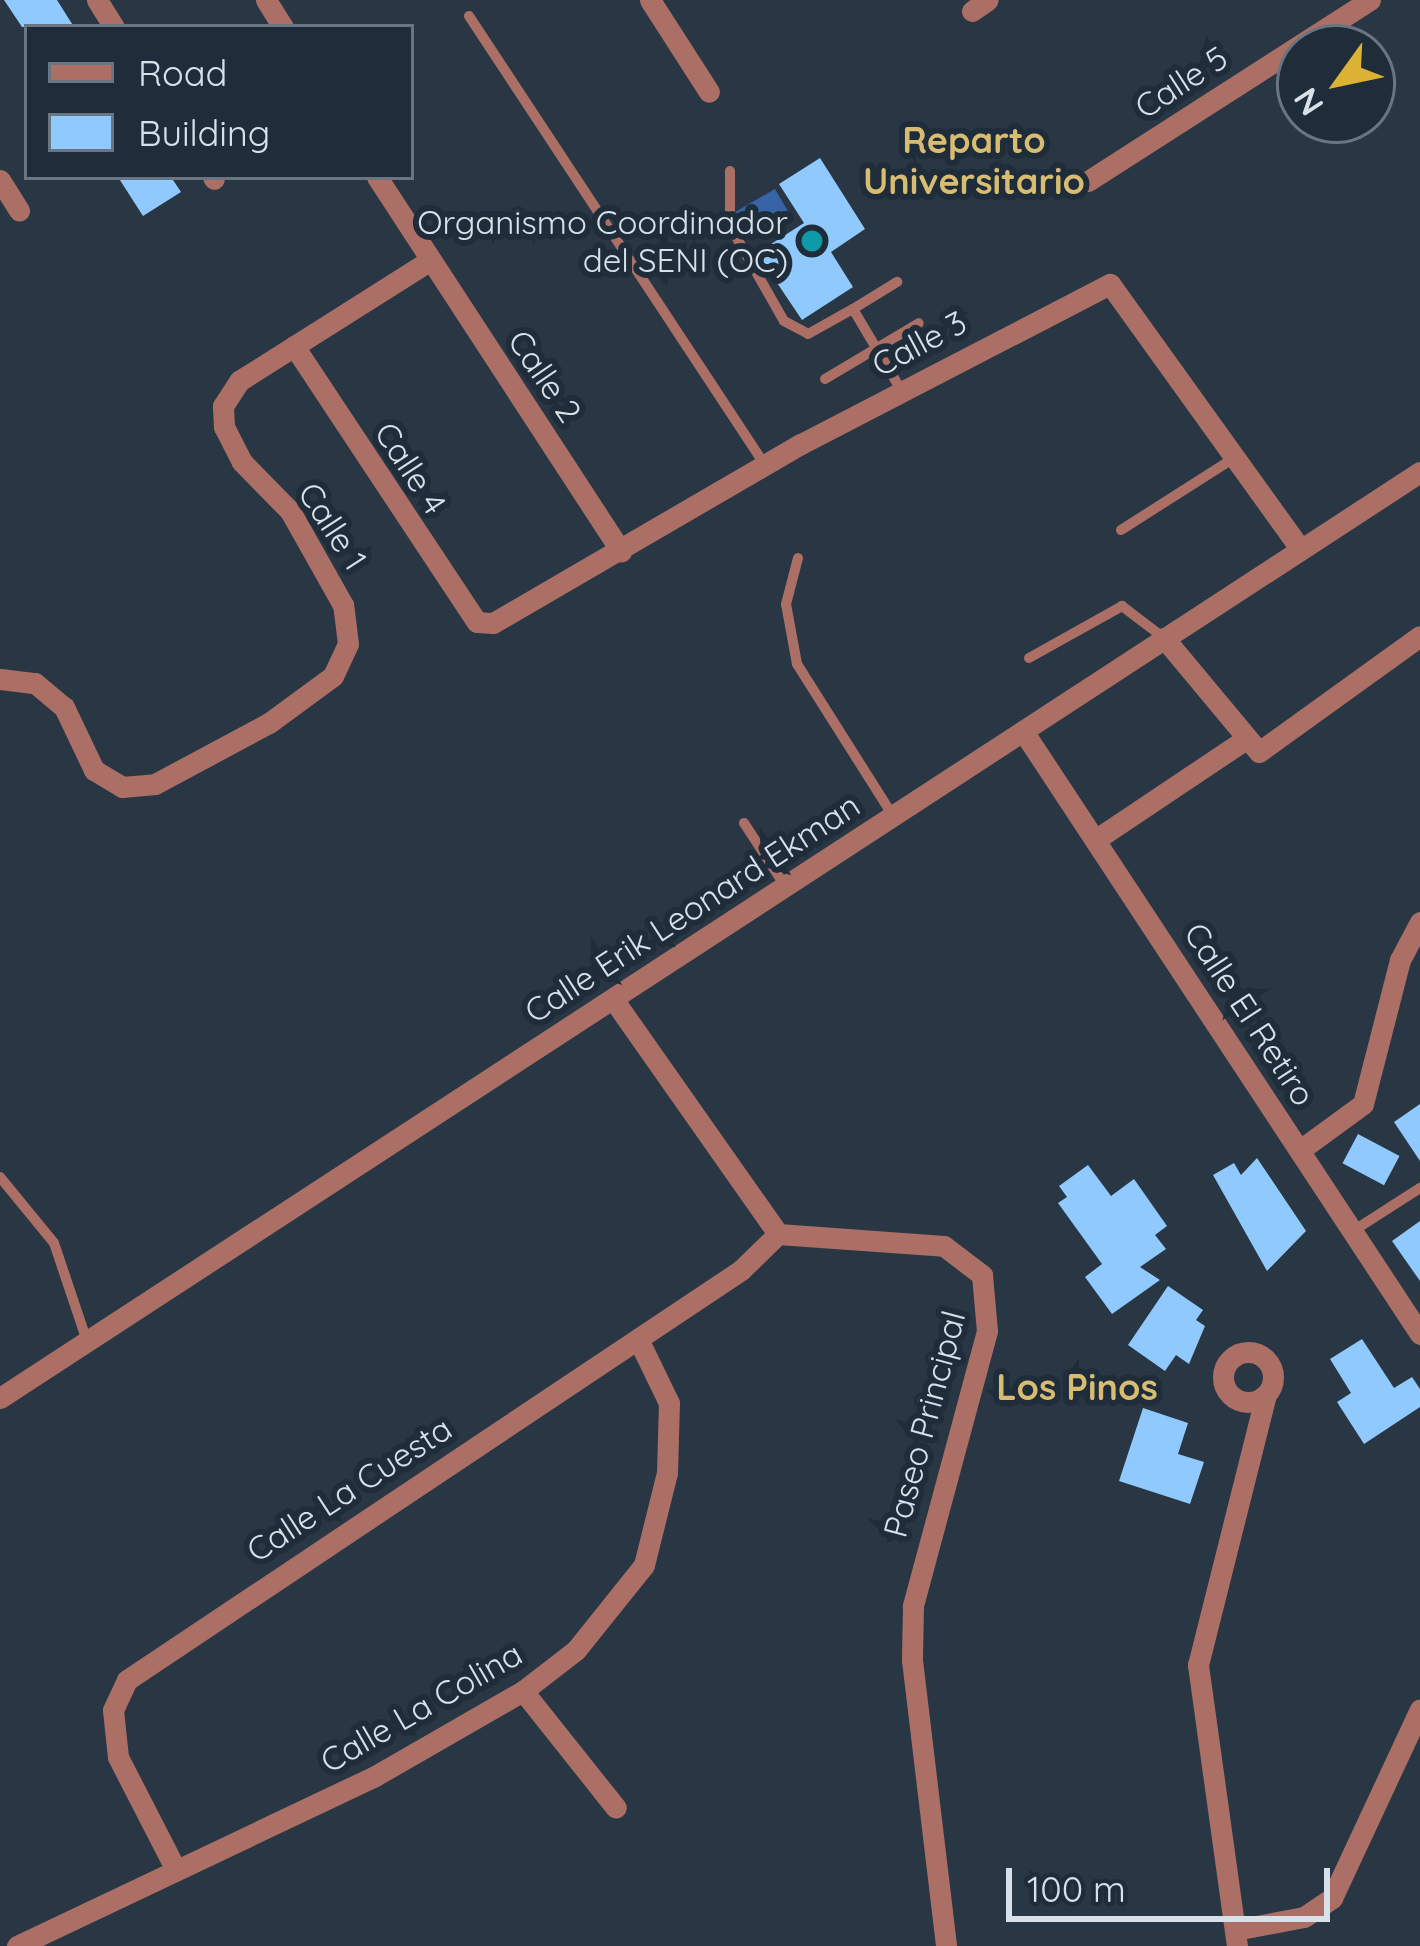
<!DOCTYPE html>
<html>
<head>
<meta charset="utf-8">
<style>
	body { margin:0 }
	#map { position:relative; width:1420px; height:1946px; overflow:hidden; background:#293745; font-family:Quicksand,sans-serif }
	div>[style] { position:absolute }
	.water>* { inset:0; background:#3664a7; transform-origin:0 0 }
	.building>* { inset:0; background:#90c9fd; transform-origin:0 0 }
	.lane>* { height:10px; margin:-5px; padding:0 5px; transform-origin:5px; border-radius:5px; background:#ac6f65 }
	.street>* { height:21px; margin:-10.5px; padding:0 10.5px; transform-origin:10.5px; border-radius:10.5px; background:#ac6f65 }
	.street>.ring { margin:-10.5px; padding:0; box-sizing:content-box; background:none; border:21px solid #ac6f65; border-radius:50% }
	.dots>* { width:33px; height:33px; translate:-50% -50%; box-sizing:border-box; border:6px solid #1f2d3a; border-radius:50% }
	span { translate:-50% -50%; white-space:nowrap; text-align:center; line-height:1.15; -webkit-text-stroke:12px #1f2d3a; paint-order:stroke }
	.street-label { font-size:33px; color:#d8e1ea }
	.poi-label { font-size:33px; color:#d8e1ea }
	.right { translate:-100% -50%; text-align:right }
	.neighbourhood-label { font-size:36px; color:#d8bc71; font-weight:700 }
	.legend { position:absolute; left:24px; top:24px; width:390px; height:156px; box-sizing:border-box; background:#1f2d3a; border:3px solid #697580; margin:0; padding:15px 21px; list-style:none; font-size:36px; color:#d8e1ea }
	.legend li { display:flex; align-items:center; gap:24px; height:60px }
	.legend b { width:60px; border:3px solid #697580 }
	.north { position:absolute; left:1276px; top:24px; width:120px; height:120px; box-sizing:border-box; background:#1f2d3a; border:3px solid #697580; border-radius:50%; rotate:237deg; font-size:33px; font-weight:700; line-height:48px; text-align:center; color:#d8e1ea }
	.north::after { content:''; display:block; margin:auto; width:42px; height:54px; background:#dbb233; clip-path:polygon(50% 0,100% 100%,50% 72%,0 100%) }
	.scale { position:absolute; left:1006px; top:1868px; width:324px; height:54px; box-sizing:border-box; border:6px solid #d8e1ea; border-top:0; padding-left:15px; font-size:36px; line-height:42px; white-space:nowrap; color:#d8e1ea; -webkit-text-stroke:9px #1f2d3a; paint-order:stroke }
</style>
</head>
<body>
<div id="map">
	<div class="water">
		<i style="left:775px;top:189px;width:28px;height:53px;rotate:60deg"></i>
	</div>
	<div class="building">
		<i style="clip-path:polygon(4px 0,57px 0,74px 27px,22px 27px)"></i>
		<i style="clip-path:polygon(820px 158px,865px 229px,831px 252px,853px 287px,802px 320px,757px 253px,804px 223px,779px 184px)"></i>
		<i style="clip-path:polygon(118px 177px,171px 177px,181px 192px,143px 216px)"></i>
		<i style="clip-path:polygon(1420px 1104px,1420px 1161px,1394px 1122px)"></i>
		<i style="left:1358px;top:1134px;width:47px;height:33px;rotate:28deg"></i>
		<i style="clip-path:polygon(1257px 1158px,1306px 1231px,1267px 1271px,1213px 1175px,1234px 1163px,1241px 1175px)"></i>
		<i style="clip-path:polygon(1088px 1165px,1111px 1196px,1134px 1179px,1167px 1226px,1155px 1235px,1166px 1249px,1140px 1267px,1160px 1280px,1112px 1314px,1085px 1277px,1102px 1264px,1058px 1203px,1067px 1197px,1059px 1186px)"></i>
		<i style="clip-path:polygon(1420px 1221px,1420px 1281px,1392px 1241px)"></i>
		<i style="clip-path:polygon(1168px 1286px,1203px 1310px,1196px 1320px,1205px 1326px,1189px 1364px,1176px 1355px,1165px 1371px,1128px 1345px)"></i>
		<i style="clip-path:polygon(1362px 1339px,1394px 1388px,1412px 1377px,1420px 1389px,1420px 1407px,1364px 1444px,1337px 1402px,1351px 1393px,1330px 1359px)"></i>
		<i style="clip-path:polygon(1143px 1408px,1188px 1423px,1178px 1454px,1204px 1462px,1190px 1504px,1119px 1481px)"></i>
	</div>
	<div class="lane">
		<i style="left:469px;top:16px;width:538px;rotate:56.61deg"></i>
		<i style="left:730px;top:171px;width:55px;rotate:90deg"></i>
		<i style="left:730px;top:226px;width:109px;rotate:60.4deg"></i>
		<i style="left:784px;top:321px;width:27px;rotate:28deg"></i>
		<i style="left:808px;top:334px;width:51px;rotate:-29.1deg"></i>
		<i style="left:853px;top:309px;width:94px;rotate:59.3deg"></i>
		<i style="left:853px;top:309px;width:52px;rotate:-31.5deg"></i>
		<i style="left:825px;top:379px;width:109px;rotate:-30.8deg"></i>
		<i style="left:1121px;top:530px;width:134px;rotate:-32.5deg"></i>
		<i style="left:798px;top:558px;width:48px;rotate:104.6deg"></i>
		<i style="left:786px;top:604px;width:61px;rotate:79.6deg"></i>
		<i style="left:797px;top:664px;width:180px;rotate:57.7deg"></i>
		<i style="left:1029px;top:658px;width:107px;rotate:-29.2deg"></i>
		<i style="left:1122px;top:606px;width:53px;rotate:37.3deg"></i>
		<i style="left:744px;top:823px;width:75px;rotate:56.9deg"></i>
		<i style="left:0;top:1177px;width:85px;rotate:50.7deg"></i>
		<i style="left:54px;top:1243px;width:103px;rotate:71.4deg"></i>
		<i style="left:1353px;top:1231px;width:80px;rotate:-32.7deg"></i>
	</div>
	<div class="street">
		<i style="left:97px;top:0;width:32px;rotate:58deg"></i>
		<i style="left:266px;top:0;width:32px;rotate:58deg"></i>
		<i style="left:650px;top:0;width:109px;rotate:57.3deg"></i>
		<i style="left:972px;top:11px;width:19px;rotate:-35deg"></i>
		<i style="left:213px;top:177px;width:2px;rotate:63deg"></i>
		<i style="left:377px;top:177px;width:447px;rotate:56.9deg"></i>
		<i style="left:0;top:180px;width:36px;rotate:58deg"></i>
		<i style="left:1088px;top:181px;width:335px;rotate:-32.7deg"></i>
		<i style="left:294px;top:346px;width:331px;rotate:56.5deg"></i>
		<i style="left:477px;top:622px;width:16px;rotate:4deg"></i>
		<i style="left:493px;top:623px;width:356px;rotate:-30.2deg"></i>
		<i style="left:801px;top:444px;width:348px;rotate:-27.4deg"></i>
		<i style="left:1110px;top:284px;width:325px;rotate:54.3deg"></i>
		<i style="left:1164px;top:638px;width:148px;rotate:50.2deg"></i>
		<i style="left:1259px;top:752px;width:198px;rotate:-35.8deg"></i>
		<i style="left:0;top:679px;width:35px;rotate:7deg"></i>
		<i style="left:35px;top:683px;width:38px;rotate:40deg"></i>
		<i style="left:64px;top:707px;width:70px;rotate:64.5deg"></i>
		<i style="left:94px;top:770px;width:33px;rotate:31deg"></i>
		<i style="left:122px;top:787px;width:33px;rotate:-5deg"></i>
		<i style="left:155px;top:784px;width:129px;rotate:-28.2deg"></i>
		<i style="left:269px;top:723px;width:79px;rotate:-36.3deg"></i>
		<i style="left:333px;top:676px;width:35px;rotate:-65deg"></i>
		<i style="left:348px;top:644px;width:39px;rotate:-97deg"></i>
		<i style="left:343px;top:605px;width:108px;rotate:-119.4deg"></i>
		<i style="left:290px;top:511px;width:69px;rotate:-134.4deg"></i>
		<i style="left:242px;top:462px;width:39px;rotate:-117deg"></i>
		<i style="left:224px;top:427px;width:21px;rotate:-93deg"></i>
		<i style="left:223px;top:406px;width:30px;rotate:-57deg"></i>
		<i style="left:239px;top:381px;width:225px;rotate:-32.3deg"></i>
		<i style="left:1023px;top:731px;width:722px;rotate:56.64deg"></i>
		<i style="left:1095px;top:840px;width:178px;rotate:-33.8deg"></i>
		<i style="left:613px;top:999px;width:287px;rotate:54.9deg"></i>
		<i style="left:778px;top:1234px;width:166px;rotate:4.1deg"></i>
		<i style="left:944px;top:1246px;width:48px;rotate:37.3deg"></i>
		<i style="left:982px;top:1275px;width:56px;rotate:84.9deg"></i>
		<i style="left:987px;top:1331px;width:285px;rotate:105.1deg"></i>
		<i style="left:913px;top:1606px;width:54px;rotate:91.1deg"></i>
		<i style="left:912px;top:1660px;width:288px;rotate:83.2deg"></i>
		<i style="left:1300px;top:1150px;width:78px;rotate:-36.1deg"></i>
		<i style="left:1363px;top:1104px;width:149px;rotate:-75.6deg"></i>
		<i style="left:1400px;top:960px;width:43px;rotate:-62.2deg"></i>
		<i class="ring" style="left:1223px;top:1352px;width:29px;height:29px"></i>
		<i style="left:0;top:1398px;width:1695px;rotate:-33.11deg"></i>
		<i style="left:523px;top:1691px;width:149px;rotate:51.5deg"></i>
		<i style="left:176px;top:1870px;width:127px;rotate:-117.2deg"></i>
		<i style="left:118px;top:1757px;width:47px;rotate:-96.1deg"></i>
		<i style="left:113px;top:1710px;width:33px;rotate:-65deg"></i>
		<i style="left:127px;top:1680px;width:738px;rotate:-33.73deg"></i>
		<i style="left:741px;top:1270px;width:52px;rotate:-44.2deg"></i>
		<i style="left:1235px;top:1930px;width:70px;rotate:-10.7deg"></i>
		<i style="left:1304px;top:1917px;width:34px;rotate:-34deg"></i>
		<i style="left:1332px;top:1898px;width:208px;rotate:-65deg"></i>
		<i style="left:17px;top:1946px;width:396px;rotate:-25.4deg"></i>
		<i style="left:375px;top:1776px;width:171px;rotate:-29.9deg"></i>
		<i style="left:523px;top:1691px;width:67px;rotate:-37.7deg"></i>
		<i style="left:576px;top:1650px;width:109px;rotate:-51.3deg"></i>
		<i style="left:644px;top:1565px;width:95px;rotate:-76deg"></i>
		<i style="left:667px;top:1473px;width:70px;rotate:-88.4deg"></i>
		<i style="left:669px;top:1403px;width:71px;rotate:-115.8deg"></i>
		<i style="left:1237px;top:1946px;width:284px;rotate:-97.9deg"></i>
		<i style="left:1198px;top:1665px;width:279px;rotate:-75.9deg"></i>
	</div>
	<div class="dots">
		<i style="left:812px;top:241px;background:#0f9aa8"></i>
	</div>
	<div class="street-label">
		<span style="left:1181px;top:82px;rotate:-33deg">Calle 5</span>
		<span style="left:919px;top:343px;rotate:-28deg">Calle 3</span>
		<span style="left:545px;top:376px;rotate:56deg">Calle 2</span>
		<span style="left:411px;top:468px;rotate:57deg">Calle 4</span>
		<span style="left:333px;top:526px;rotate:57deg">Calle 1</span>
		<span style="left:692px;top:908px;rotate:-33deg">Calle Erik Leonard Ekman</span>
		<span style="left:1250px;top:1014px;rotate:57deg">Calle El Retiro</span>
		<span style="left:924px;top:1424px;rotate:-75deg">Paseo Principal</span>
		<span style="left:349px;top:1489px;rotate:-33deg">Calle La Cuesta</span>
		<span style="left:421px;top:1707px;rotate:-30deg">Calle La Colina</span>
	</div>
	<div class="poi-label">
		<span class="right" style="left:788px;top:241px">Organismo Coordinador<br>del SENI (OC)</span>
	</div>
	<div class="neighbourhood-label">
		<span style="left:974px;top:160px">Reparto<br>Universitario</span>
		<span style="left:1077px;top:1387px">Los Pinos</span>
	</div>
	<ul class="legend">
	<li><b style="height:15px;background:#ac6f65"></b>Road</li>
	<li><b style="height:33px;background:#90c9fd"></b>Building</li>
	</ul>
	<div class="north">N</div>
	<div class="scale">100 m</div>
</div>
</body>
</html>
